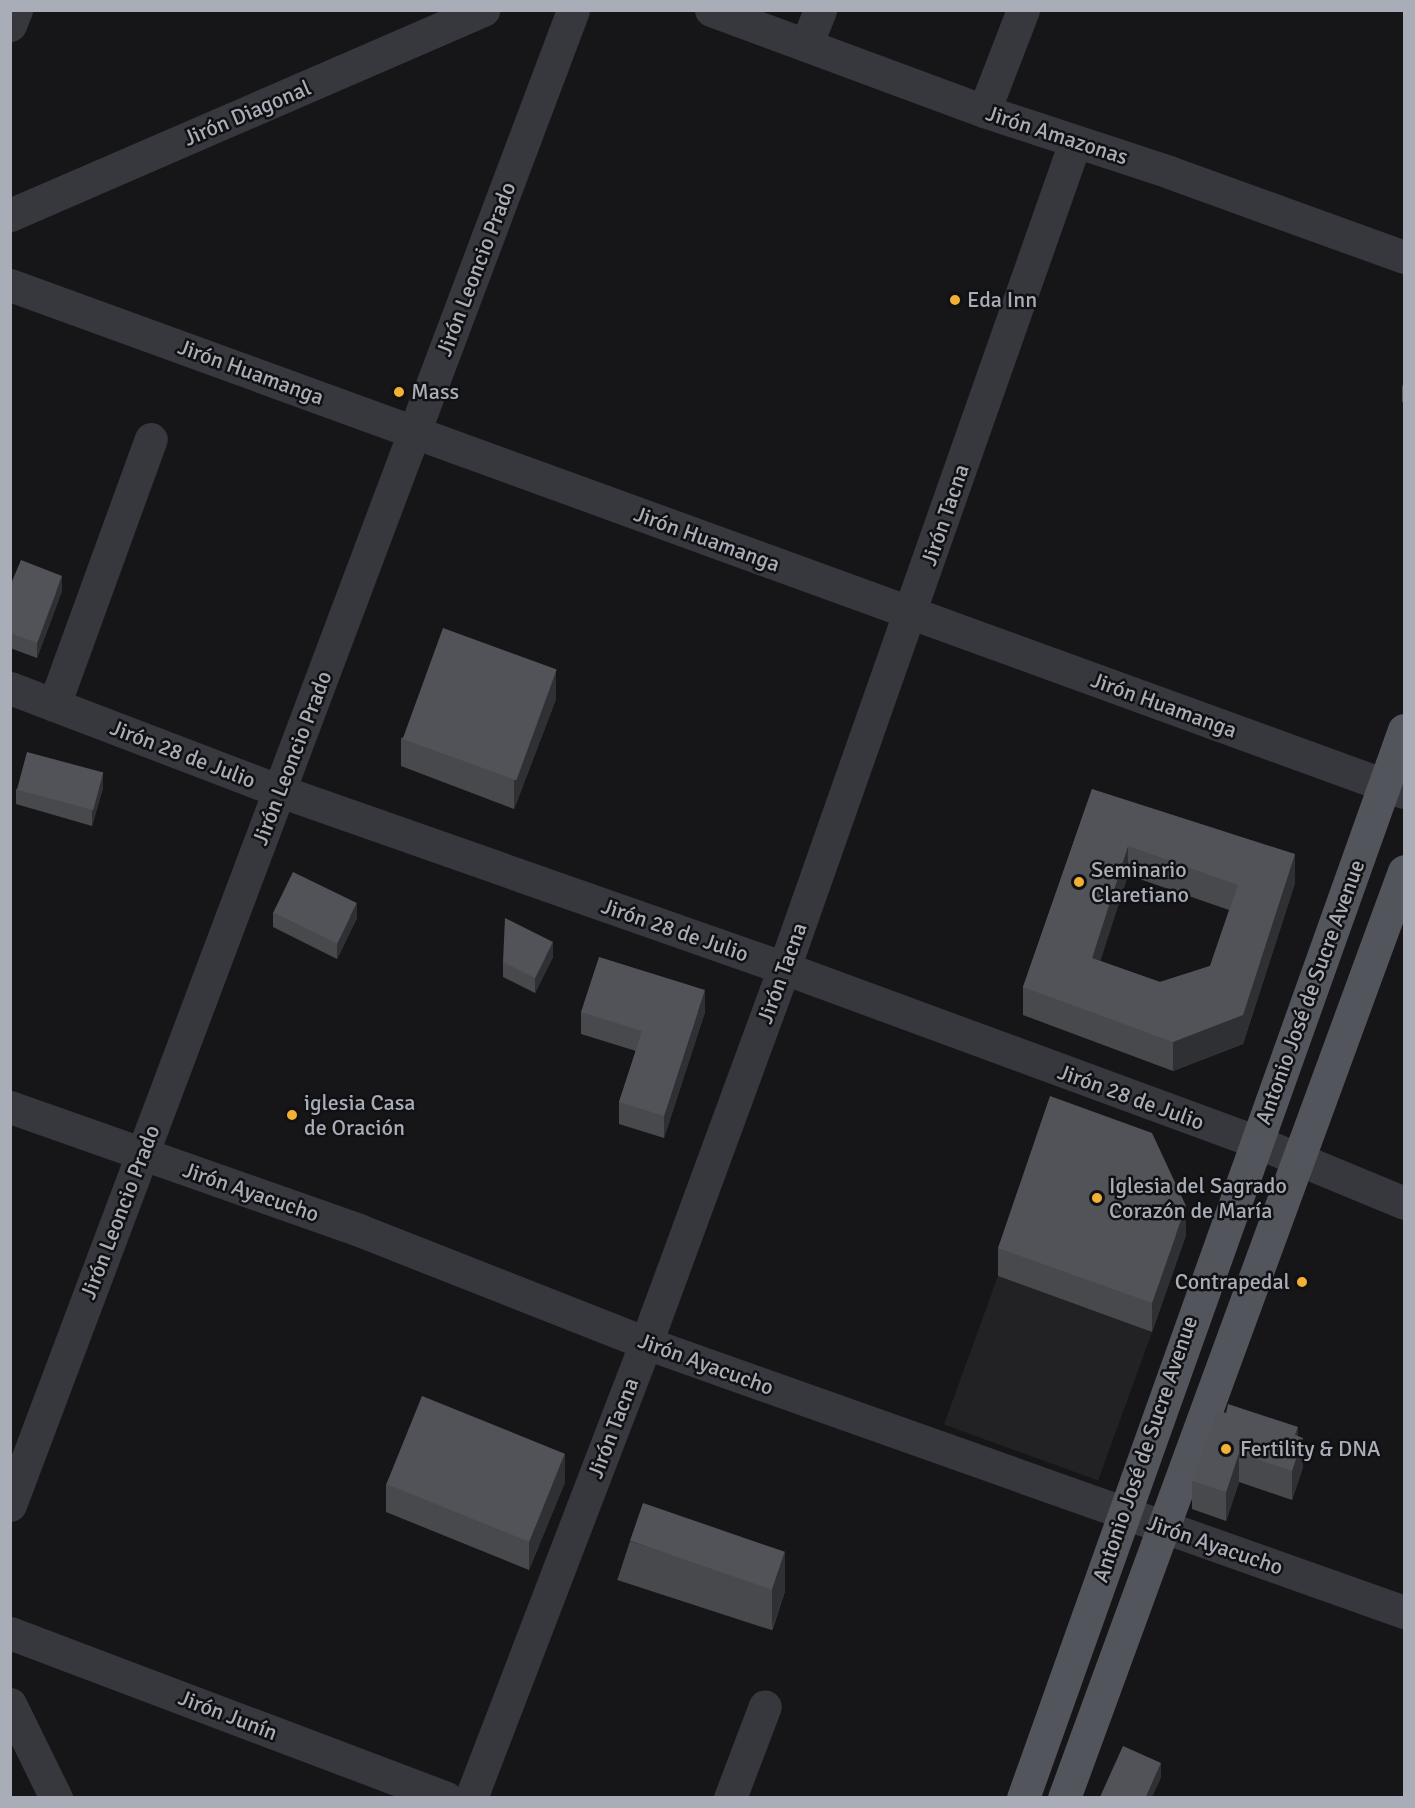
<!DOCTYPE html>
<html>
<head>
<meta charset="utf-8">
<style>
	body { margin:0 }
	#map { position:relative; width:1415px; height:1808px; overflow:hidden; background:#161618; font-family:Signika,sans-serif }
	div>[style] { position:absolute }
	.built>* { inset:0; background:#222225; transform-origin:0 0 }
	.minor>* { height:33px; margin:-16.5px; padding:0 16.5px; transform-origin:16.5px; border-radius:16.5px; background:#37383d }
	.major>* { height:33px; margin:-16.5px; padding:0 16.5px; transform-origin:16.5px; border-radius:16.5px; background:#53555c }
	.wall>* { inset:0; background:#47494d; transform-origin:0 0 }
	.shaded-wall>* { inset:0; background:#2f3033 }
	.building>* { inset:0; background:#525359; transform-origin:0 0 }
	.dots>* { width:16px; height:16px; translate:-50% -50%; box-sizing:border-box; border:3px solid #111113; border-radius:50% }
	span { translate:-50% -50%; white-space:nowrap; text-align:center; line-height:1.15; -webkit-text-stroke:5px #111113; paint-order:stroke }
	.street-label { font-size:22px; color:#a8adb8 }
	.poi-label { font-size:22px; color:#a8adb8 }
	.left { translate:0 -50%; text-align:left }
	.right { translate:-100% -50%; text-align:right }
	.frame { position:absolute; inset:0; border:12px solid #a8adb8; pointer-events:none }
</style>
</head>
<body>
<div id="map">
	<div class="built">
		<i style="left:998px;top:1276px;width:164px;height:158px;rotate:20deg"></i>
	</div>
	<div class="minor">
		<i style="left:711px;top:10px;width:291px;rotate:20.3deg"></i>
		<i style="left:984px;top:111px;width:195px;rotate:18.2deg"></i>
		<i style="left:1169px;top:172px;width:250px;rotate:19.9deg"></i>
		<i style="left:10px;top:25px;width:16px;rotate:-68deg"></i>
		<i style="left:806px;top:45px;width:38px;rotate:-68deg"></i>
		<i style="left:984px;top:111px;width:108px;rotate:-68.9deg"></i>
		<i style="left:10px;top:215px;width:516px;rotate:-23.43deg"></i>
		<i style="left:10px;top:285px;width:1483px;rotate:19.99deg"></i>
		<i style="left:10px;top:688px;width:289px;rotate:20.9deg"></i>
		<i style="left:280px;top:791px;width:534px;rotate:19.35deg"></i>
		<i style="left:784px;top:968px;width:504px;rotate:20.2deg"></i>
		<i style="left:1257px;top:1142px;width:159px;rotate:22.5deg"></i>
		<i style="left:54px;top:705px;width:283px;rotate:-70deg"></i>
		<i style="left:10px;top:1107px;width:370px;rotate:19.4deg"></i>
		<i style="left:359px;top:1230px;width:308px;rotate:21.5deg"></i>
		<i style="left:646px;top:1343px;width:804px;rotate:19.54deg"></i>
		<i style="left:10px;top:1505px;width:1597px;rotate:-69.36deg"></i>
		<i style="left:10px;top:1633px;width:466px;rotate:20.7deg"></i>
		<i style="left:10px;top:1704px;width:105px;rotate:63.9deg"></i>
		<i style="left:471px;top:1798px;width:487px;rotate:-69deg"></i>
		<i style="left:646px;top:1343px;width:400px;rotate:-69.8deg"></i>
		<i style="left:784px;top:968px;width:876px;rotate:-70.59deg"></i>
		<i style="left:730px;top:1798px;width:98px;rotate:-69.2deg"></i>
	</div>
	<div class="major">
		<i style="left:1023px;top:1798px;width:1134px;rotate:-70.37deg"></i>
		<i style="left:1064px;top:1798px;width:987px;rotate:-69.86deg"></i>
	</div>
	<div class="wall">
		<i style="clip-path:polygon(1404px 381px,1404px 403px,1402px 402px,1402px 387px)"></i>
		<i style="clip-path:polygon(10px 586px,62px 591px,37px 658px,10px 648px)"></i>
		<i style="clip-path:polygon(556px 699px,514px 809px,401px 766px,401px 738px)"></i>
		<i style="clip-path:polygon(103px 788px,92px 826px,16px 804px,16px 789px)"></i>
		<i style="clip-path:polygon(evenodd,1092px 789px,1295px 883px,1243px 1044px,1173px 1071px,1023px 1015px,1023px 987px,1092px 789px,1128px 875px,1229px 910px,1210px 966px,1160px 982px,1100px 961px,1128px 875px)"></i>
		<i style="clip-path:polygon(273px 912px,357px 918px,337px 959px,273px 927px)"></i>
		<i style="clip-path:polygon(553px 957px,535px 993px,503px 977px,503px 962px)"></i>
		<i style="clip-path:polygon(581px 1012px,705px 1012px,664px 1138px,619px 1124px,619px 1102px,636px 1051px,581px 1034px)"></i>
		<i style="clip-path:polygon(1186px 1235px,1152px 1332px,998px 1276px,998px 1248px)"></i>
		<i style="clip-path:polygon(1226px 1413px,1298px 1436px,1303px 1467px,1292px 1500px,1239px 1482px,1226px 1521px,1192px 1509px,1192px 1481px)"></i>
		<i style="clip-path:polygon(565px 1482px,529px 1570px,386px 1512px,386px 1484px)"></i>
		<i style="left:630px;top:1541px;width:163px;height:41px;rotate:18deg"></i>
	</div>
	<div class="shaded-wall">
		<i style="clip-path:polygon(62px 576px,62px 591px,37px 658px,37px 643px)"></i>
		<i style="clip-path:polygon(556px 670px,556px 699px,514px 809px,514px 780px)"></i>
		<i style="clip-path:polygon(103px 773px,103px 788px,92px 826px,92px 811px)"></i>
		<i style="clip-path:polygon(1128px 846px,1128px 875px,1092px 987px,1092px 958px)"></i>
		<i style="clip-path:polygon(1295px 854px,1295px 883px,1243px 1044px,1173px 1071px,1173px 1042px)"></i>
		<i style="clip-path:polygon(357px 903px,357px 918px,337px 959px,337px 944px)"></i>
		<i style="clip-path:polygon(553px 942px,553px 957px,535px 993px,535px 978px)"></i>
		<i style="clip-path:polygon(705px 990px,705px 1012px,664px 1138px,664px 1116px)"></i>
		<i style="clip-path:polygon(1186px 1206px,1186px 1235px,1152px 1332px,1152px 1303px)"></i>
		<i style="clip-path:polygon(1298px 1427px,1298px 1454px,1303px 1438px,1303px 1467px,1292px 1500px,1292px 1471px,1295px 1435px)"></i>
		<i style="clip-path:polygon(565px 1453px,565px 1482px,529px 1570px,529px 1541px)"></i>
		<i style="clip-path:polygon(1239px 1453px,1239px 1482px,1226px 1521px,1226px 1492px)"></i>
		<i style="clip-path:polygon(785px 1551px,785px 1591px,772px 1629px,772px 1588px)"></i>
		<i style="clip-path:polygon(1161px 1763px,1161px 1778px,1152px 1797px,1146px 1797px)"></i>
	</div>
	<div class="building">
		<i style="clip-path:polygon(21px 560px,62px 576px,37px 643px,10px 633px,10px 586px)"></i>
		<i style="left:443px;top:628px;width:121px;height:118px;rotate:20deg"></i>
		<i style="left:27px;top:752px;width:79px;height:39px;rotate:15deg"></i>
		<i style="clip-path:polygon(evenodd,1092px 789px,1295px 854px,1243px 1015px,1173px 1042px,1023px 987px,1092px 789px,1128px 846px,1238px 885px,1210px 966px,1160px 982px,1092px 958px,1128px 846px)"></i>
		<i style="left:293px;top:872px;width:71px;height:45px;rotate:26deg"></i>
		<i style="clip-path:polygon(505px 918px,553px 942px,535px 978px,503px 962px)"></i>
		<i style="clip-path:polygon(599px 957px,705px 990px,664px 1116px,619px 1102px,642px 1031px,581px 1012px)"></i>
		<i style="clip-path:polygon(1050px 1096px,1152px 1133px,1186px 1206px,1152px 1303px,998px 1248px)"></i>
		<i style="left:422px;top:1396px;width:154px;height:95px;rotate:22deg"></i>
		<i style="clip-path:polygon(1228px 1404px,1298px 1427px,1295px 1435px,1303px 1438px,1292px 1471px,1239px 1453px,1226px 1492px,1192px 1481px,1218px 1410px,1226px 1413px)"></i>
		<i style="left:643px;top:1503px;width:150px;height:40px;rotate:19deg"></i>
		<i style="clip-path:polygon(1123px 1746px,1161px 1763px,1146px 1797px,1100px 1797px)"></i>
	</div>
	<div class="dots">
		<i style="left:955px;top:300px;background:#f2b134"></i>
		<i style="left:399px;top:392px;background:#f2b134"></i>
		<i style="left:1079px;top:882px;background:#f2b134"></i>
		<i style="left:292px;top:1115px;background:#f2b134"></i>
		<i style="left:1097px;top:1198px;background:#f2b134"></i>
		<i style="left:1302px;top:1282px;background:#f2b134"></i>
		<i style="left:1226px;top:1449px;background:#f2b134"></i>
	</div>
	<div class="street-label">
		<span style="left:247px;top:113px;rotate:-23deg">Jirón Diagonal</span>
		<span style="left:1057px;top:135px;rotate:18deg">Jirón Amazonas</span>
		<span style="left:476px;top:269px;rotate:-69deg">Jirón Leoncio Prado</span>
		<span style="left:251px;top:372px;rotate:20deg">Jirón Huamanga</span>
		<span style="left:945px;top:515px;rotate:-71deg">Jirón Tacna</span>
		<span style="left:707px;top:539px;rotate:20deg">Jirón Huamanga</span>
		<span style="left:1164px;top:705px;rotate:20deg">Jirón Huamanga</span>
		<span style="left:183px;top:754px;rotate:21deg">Jirón 28 de Julio</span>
		<span style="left:292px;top:758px;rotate:-69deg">Jirón Leoncio Prado</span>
		<span style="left:675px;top:930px;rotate:19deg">Jirón 28 de Julio</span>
		<span style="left:782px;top:973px;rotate:-70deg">Jirón Tacna</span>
		<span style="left:1310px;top:992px;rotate:-70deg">Antonio José de Sucre Avenue</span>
		<span style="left:1131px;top:1097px;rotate:20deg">Jirón 28 de Julio</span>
		<span style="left:251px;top:1192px;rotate:19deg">Jirón Ayacucho</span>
		<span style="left:120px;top:1212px;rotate:-69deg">Jirón Leoncio Prado</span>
		<span style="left:706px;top:1364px;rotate:20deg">Jirón Ayacucho</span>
		<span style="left:613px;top:1428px;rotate:-69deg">Jirón Tacna</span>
		<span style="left:1145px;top:1449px;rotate:-71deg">Antonio José de Sucre Avenue</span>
		<span style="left:1215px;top:1545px;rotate:19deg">Jirón Ayacucho</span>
		<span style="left:228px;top:1715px;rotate:21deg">Jirón Junín</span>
	</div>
	<div class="poi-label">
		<span class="left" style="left:967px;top:300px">Eda Inn</span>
		<span class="left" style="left:411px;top:392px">Mass</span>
		<span class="left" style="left:1091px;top:882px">Seminario<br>Claretiano</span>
		<span class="left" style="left:304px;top:1115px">iglesia Casa<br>de Oración</span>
		<span class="left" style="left:1109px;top:1198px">Iglesia del Sagrado<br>Corazón de María</span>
		<span class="right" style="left:1290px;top:1282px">Contrapedal</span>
		<span class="left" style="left:1240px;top:1449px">Fertility &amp; DNA</span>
	</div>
	<div class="frame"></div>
</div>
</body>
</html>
